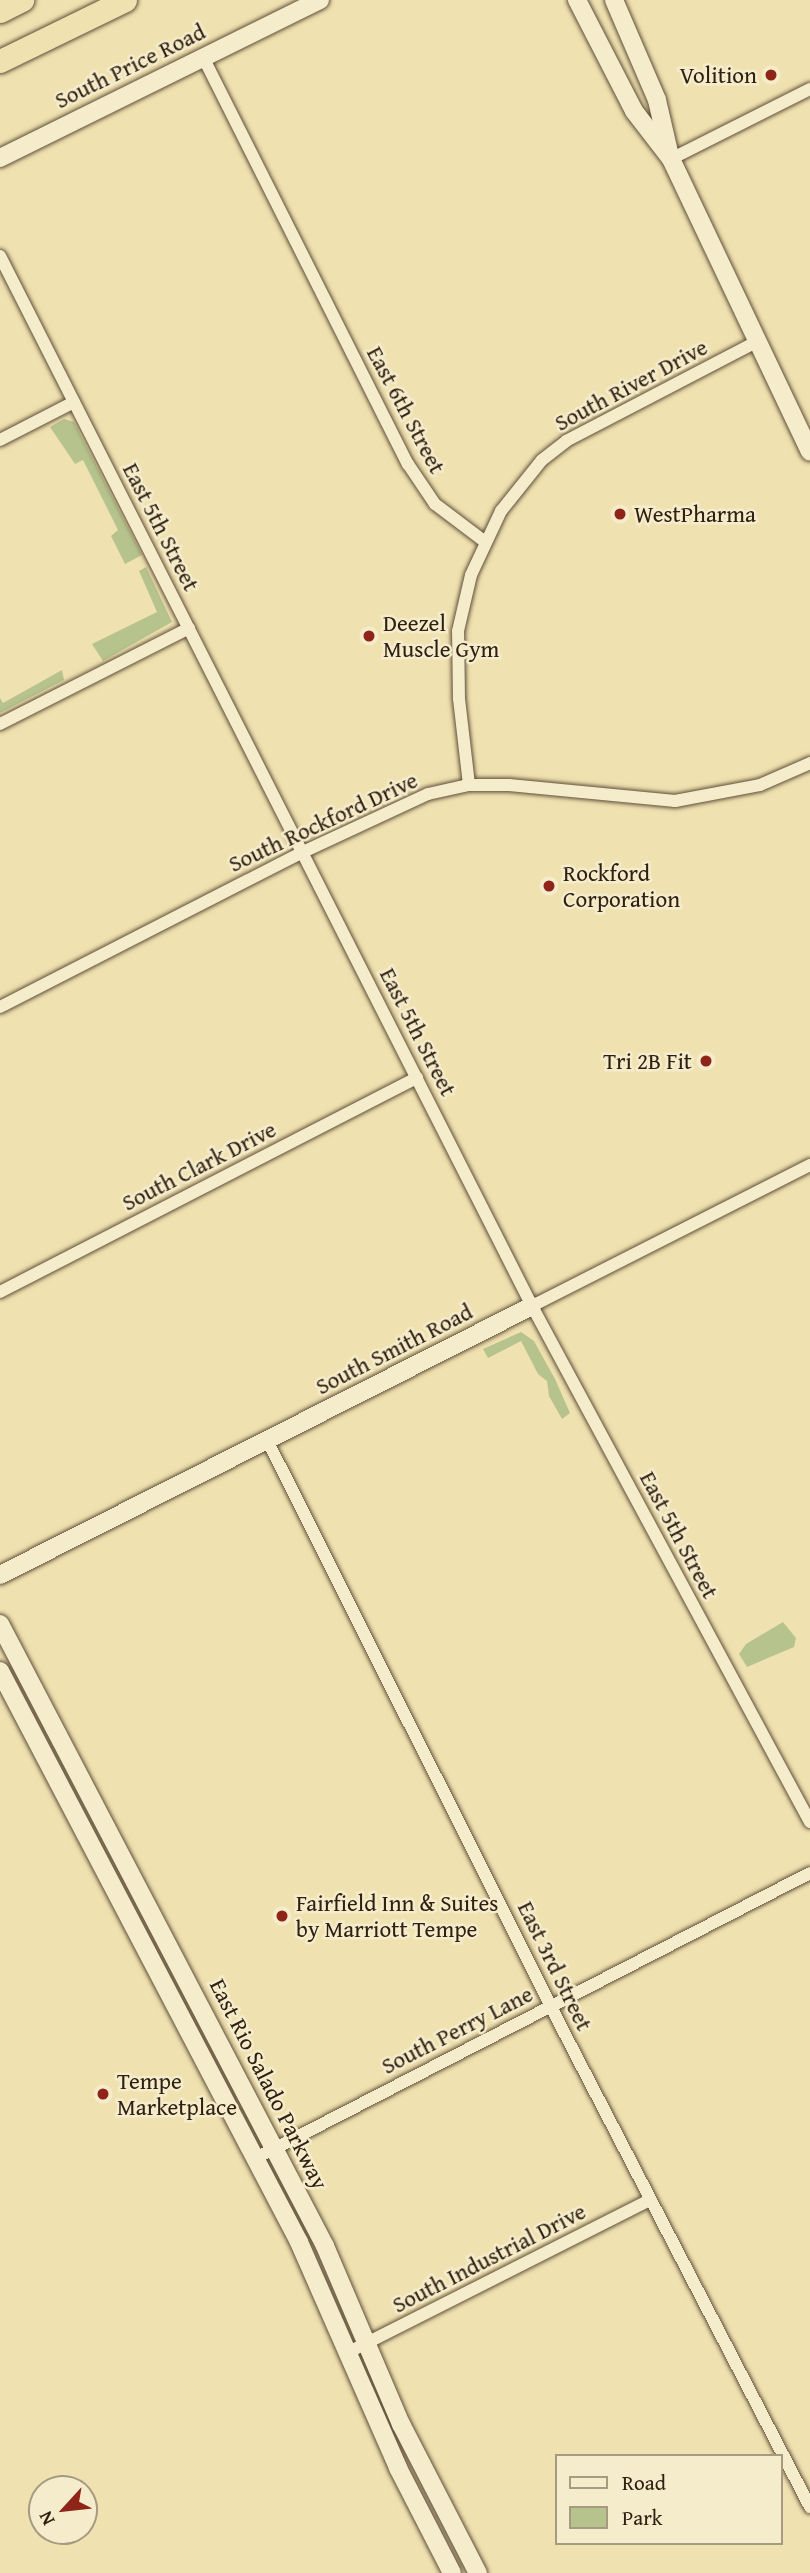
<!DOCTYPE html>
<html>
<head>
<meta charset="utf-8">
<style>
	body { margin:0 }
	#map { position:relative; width:810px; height:2573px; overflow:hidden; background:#f0e1b0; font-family:"Gentium Book Plus",serif }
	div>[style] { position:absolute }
	.green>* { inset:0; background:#b7c38d }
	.roads { filter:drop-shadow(0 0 2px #5f5039) drop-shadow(0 0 2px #5f5039) }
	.street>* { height:12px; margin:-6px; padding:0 6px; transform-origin:6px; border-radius:6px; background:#f5eccc }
	.secondary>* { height:18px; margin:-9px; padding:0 9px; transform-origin:9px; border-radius:9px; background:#f5eccc }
	.highway>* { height:23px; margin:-11.5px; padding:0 11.5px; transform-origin:11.5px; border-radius:11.5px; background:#f0e1b0 }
	.dots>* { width:19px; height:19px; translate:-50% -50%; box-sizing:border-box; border:4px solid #f5eccc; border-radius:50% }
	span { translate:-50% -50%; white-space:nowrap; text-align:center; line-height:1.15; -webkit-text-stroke:5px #f5eccc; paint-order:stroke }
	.street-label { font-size:23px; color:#2f2011 }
	.poi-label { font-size:23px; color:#2f2011 }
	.right { translate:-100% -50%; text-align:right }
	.left { translate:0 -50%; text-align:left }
	.legend { position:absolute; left:555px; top:2454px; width:228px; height:91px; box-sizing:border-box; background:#f5eccc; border:2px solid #a69a81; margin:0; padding:9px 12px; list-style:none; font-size:21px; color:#2f2011 }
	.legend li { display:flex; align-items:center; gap:14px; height:35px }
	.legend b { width:35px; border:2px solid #a69a81 }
	.north { position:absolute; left:28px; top:2475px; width:70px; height:70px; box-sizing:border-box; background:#f5eccc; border:2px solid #a69a81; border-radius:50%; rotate:243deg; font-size:19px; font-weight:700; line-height:28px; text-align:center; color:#2f2011 }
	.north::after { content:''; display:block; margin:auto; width:24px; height:32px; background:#8f2418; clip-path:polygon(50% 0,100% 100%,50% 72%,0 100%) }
</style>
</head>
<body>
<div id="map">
	<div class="green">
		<i style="clip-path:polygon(64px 419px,74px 422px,142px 555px,125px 564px,111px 536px,118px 530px,83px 460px,75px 464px,50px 427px)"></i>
		<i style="clip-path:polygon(146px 567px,172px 622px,103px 661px,92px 644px,157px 612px,139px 571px)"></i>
		<i style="clip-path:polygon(62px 670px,64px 680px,0 713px,0 698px,3px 703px)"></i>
		<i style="clip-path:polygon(521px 1332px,534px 1341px,555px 1379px,570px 1413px,562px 1419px,549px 1396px,547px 1381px,538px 1374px,521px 1341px,488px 1358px,483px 1349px)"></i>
		<i style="clip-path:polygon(783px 1622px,796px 1638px,794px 1647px,747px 1667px,739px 1654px,746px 1644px)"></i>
	</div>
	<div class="roads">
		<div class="street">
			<i style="left:203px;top:57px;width:456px;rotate:63.3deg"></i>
			<i style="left:408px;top:464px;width:48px;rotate:56deg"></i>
			<i style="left:435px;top:504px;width:61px;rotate:37.1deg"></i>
			<i style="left:671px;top:159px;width:156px;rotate:-26.7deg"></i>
			<i style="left:0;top:256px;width:1177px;rotate:63.13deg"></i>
			<i style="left:532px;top:1306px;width:586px;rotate:61.69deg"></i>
			<i style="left:0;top:440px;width:83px;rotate:-27.2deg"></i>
			<i style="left:0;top:724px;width:212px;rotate:-26.9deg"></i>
			<i style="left:469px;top:785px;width:87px;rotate:-96.6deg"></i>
			<i style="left:459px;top:699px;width:68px;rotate:-90.8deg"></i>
			<i style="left:458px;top:631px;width:57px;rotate:-76.9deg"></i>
			<i style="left:471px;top:575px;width:71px;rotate:-64.9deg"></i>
			<i style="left:501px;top:511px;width:65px;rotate:-51.2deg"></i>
			<i style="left:542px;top:460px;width:31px;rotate:-38deg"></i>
			<i style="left:566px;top:441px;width:214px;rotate:-27.5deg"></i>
			<i style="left:0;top:1007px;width:340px;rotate:-27.1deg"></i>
			<i style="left:303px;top:852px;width:138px;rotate:-24.9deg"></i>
			<i style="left:428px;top:794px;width:42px;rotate:-12.4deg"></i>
			<i style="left:469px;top:785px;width:40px"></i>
			<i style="left:509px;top:785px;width:167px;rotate:5.5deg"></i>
			<i style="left:675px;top:801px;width:86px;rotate:-10.7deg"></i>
			<i style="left:760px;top:785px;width:55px;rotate:-23.7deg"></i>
			<i style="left:0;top:1292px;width:469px;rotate:-27.2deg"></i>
			<i style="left:532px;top:1306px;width:312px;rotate:-26.9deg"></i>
			<i style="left:267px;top:1440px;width:674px;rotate:63.36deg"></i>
			<i style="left:569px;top:2042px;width:524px;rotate:62.6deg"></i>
			<i style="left:256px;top:2158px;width:623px;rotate:-27.22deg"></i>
			<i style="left:347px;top:2353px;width:339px;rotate:-26.8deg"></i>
		</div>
		<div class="secondary">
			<i style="left:577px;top:0;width:125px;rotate:62.8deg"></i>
			<i style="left:634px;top:111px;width:61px;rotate:52.4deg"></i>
			<i style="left:671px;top:159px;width:324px;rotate:64.6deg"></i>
			<i style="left:614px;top:0;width:109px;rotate:66.7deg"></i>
			<i style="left:657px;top:100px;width:53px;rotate:77deg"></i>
			<i style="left:0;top:158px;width:357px;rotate:-26.3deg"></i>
			<i style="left:0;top:1575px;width:596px;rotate:-26.82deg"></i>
			<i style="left:0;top:1624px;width:702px;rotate:62.41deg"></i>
			<i style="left:325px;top:2246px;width:194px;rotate:66.9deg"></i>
			<i style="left:401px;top:2424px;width:168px;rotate:62.7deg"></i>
			<i style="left:0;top:1671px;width:645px;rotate:62.36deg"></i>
			<i style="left:299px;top:2242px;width:247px;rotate:66.3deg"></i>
			<i style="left:398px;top:2468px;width:118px;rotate:62.8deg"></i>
		</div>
		<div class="highway">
			<i style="left:0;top:11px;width:25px;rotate:-27deg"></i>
			<i style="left:0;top:61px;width:139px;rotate:-26deg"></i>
		</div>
	</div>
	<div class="dots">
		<i style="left:771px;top:75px;background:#8f2418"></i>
		<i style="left:620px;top:514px;background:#8f2418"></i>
		<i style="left:369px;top:636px;background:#8f2418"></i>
		<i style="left:549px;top:886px;background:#8f2418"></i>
		<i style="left:706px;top:1061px;background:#8f2418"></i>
		<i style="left:282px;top:1916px;background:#8f2418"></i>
		<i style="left:103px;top:2094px;background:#8f2418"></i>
	</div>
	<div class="street-label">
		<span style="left:130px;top:66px;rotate:-26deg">South Price Road</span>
		<span style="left:631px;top:385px;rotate:-28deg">South River Drive</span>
		<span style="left:406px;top:410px;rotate:62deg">East 6th Street</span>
		<span style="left:161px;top:527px;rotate:63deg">East 5th Street</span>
		<span style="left:323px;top:822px;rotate:-25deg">South Rockford Drive</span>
		<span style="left:418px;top:1032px;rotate:63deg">East 5th Street</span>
		<span style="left:199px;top:1166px;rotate:-27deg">South Clark Drive</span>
		<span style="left:394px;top:1349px;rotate:-27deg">South Smith Road</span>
		<span style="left:679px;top:1535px;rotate:62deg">East 5th Street</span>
		<span style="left:555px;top:1966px;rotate:64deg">East 3rd Street</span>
		<span style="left:457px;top:2030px;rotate:-27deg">South Perry Lane</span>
		<span style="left:269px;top:2084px;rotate:63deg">East Rio Salado Parkway</span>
		<span style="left:489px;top:2258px;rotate:-27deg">South Industrial Drive</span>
	</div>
	<div class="poi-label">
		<span class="right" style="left:757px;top:75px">Volition</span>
		<span class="left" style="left:634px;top:514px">WestPharma</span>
		<span class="left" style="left:383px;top:636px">Deezel<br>Muscle Gym</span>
		<span class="left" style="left:563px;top:886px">Rockford<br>Corporation</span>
		<span class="right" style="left:692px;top:1061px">Tri 2B Fit</span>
		<span class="left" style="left:296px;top:1916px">Fairfield Inn &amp; Suites<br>by Marriott Tempe</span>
		<span class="left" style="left:117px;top:2094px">Tempe<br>Marketplace</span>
	</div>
	<ul class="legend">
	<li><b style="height:9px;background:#f5eccc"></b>Road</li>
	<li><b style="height:19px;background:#b7c38d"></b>Park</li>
	</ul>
	<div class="north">N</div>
</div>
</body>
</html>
